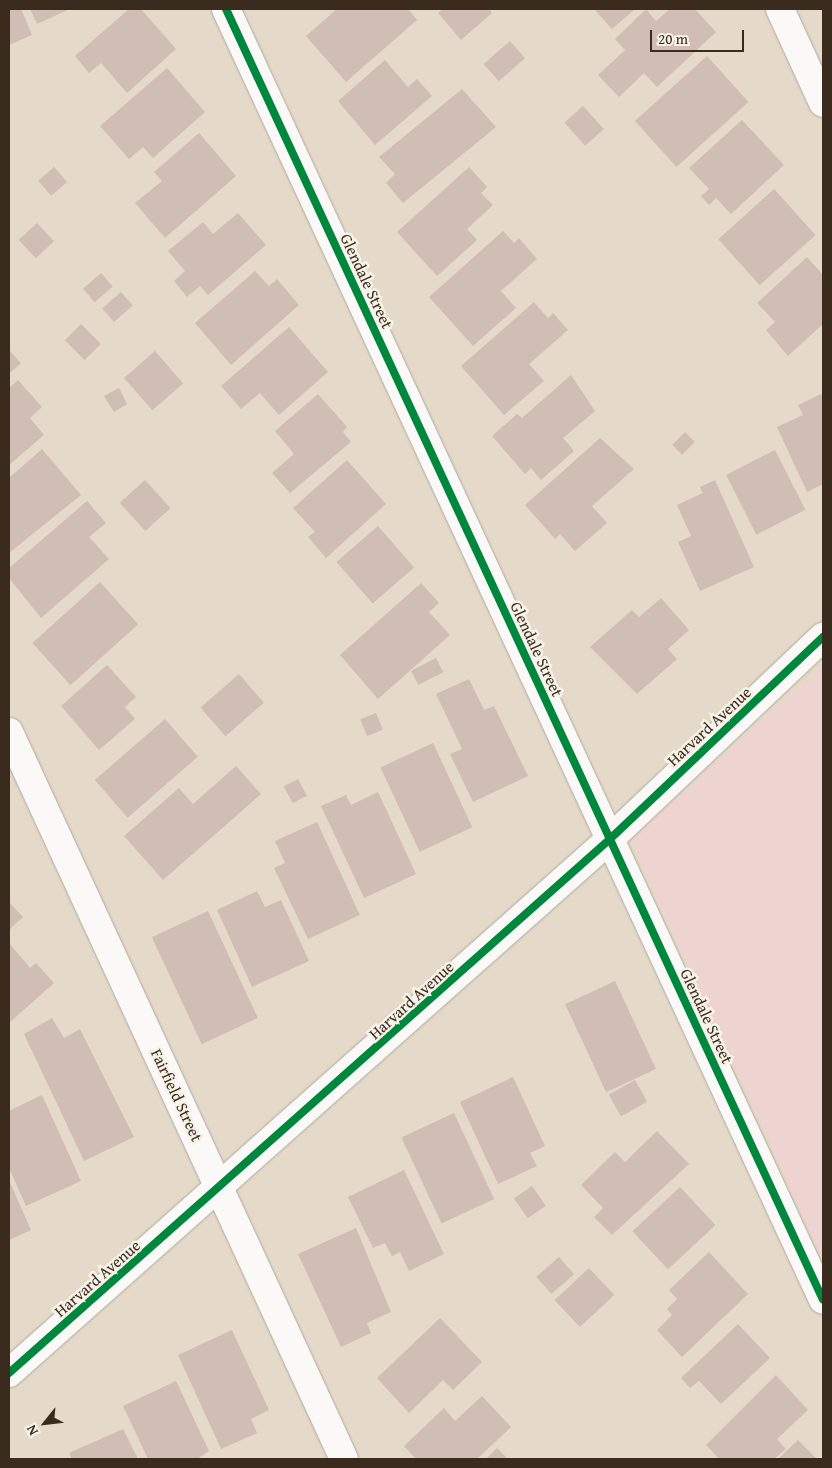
<!DOCTYPE html>
<html>
<head>
<meta charset="utf-8">
<style>
	body { margin:0 }
	#map { position:relative; width:832px; height:1468px; overflow:hidden; background:#e5dac9; font-family:"Gentium Book Plus",serif }
	div>[style] { position:absolute }
	.built>* { inset:0; background:#eed4d0 }
	.building>* { inset:0; background:#d0bdb4; transform-origin:0 0 }
	.roads { filter:drop-shadow(0 0 1px #b2aa9e) drop-shadow(0 0 1px #b2aa9e) }
	.minor>* { height:28px; margin:-14px; padding:0 14px; transform-origin:14px; border-radius:14px; background:#fbf9f7 }
	.cycleway>* { height:8px; margin:-4px; padding:0 4px; transform-origin:4px; border-radius:4px; background:#00873e }
	span { translate:-50% -50%; white-space:nowrap; text-align:center; line-height:1.15; -webkit-text-stroke:5px #f7f3e8; paint-order:stroke }
	.street-label { font-size:16px; color:#3b2a1e }
	.frame { position:absolute; inset:0; border:10px solid #3b2a1e; pointer-events:none }
	.north { position:absolute; left:20px; top:1398px; width:50px; height:50px; -webkit-text-stroke:4px #f7f3e8; paint-order:stroke; rotate:241deg; font-size:14px; font-weight:700; line-height:20px; text-align:center; color:#3b2a1e }
	.north::after { content:''; display:block; margin:auto; width:18px; height:22px; background:#3b2a1e; clip-path:polygon(50% 0,100% 100%,50% 72%,0 100%) }
	.scale { position:absolute; left:650px; top:30px; width:94px; height:22px; box-sizing:border-box; border:2px solid #3b2a1e; border-top:0; padding-left:6px; font-size:15px; line-height:18px; white-space:nowrap; color:#3b2a1e; -webkit-text-stroke:4px #f7f3e8; paint-order:stroke }
</style>
</head>
<body>
<div id="map">
	<div class="built">
		<i style="clip-path:polygon(823px 666px,823px 1260px,631px 840px)"></i>
	</div>
	<div class="building">
		<i style="clip-path:polygon(9px 9px,21px 9px,32px 35px,9px 45px)"></i>
		<i style="clip-path:polygon(30px 9px,70px 9px,37px 24px)"></i>
		<i style="clip-path:polygon(129px 9px,141px 9px,176px 49px,127px 93px,101px 63px,89px 73px,75px 56px)"></i>
		<i style="clip-path:polygon(337px 9px,408px 9px,417px 20px,346px 82px,306px 36px)"></i>
		<i style="clip-path:polygon(443px 9px,489px 9px,492px 13px,461px 40px,438px 13px)"></i>
		<i style="clip-path:polygon(594px 9px,635px 9px,612px 29px)"></i>
		<i style="clip-path:polygon(646px 9px,656px 21px,670px 9px,695px 9px,716px 32px,657px 87px,644px 73px,619px 97px,598px 75px,625px 50px,615px 39px)"></i>
		<i style="left:510px;top:41px;width:23px;height:35px;rotate:49deg"></i>
		<i style="left:707px;top:56px;width:62px;height:97px;rotate:48deg"></i>
		<i style="clip-path:polygon(385px 60px,408px 87px,417px 79px,432px 96px,375px 145px,338px 101px)"></i>
		<i style="clip-path:polygon(167px 68px,205px 112px,153px 158px,143px 147px,129px 159px,100px 126px)"></i>
		<i style="clip-path:polygon(462px 89px,496px 127px,403px 203px,386px 183px,395px 174px,379px 157px)"></i>
		<i style="left:583px;top:106px;width:31px;height:25px;rotate:48deg"></i>
		<i style="clip-path:polygon(742px 120px,784px 165px,731px 214px,716px 198px,709px 205px,701px 196px,709px 189px,689px 168px)"></i>
		<i style="clip-path:polygon(199px 133px,236px 176px,165px 238px,135px 203px,162px 181px,154px 172px)"></i>
		<i style="left:54px;top:167px;width:20px;height:21px;rotate:49deg"></i>
		<i style="clip-path:polygon(469px 167px,487px 187px,481px 193px,493px 205px,467px 229px,477px 240px,437px 276px,397px 232px)"></i>
		<i style="left:774px;top:189px;width:62px;height:75px;rotate:48deg"></i>
		<i style="clip-path:polygon(238px 213px,266px 245px,208px 295px,200px 286px,187px 297px,174px 281px,185px 271px,168px 251px,203px 222px,213px 234px)"></i>
		<i style="left:37px;top:223px;width:25px;height:25px;rotate:47deg"></i>
		<i style="clip-path:polygon(503px 231px,514px 243px,519px 238px,537px 259px,501px 291px,516px 308px,473px 346px,429px 297px)"></i>
		<i style="clip-path:polygon(807px 257px,823px 275px,823px 324px,788px 356px,766px 330px,775px 322px,757px 303px)"></i>
		<i style="clip-path:polygon(255px 271px,269px 286px,277px 279px,299px 305px,231px 365px,195px 323px)"></i>
		<i style="left:101px;top:273px;width:18px;height:24px;rotate:49deg"></i>
		<i style="left:121px;top:292px;width:18px;height:25px;rotate:49deg"></i>
		<i style="clip-path:polygon(534px 302px,548px 318px,553px 313px,568px 330px,529px 364px,544px 381px,504px 415px,461px 366px)"></i>
		<i style="left:81px;top:324px;width:28px;height:23px;rotate:45deg"></i>
		<i style="clip-path:polygon(289px 327px,328px 372px,279px 415px,260px 393px,241px 409px,221px 386px)"></i>
		<i style="clip-path:polygon(9px 350px,21px 363px,9px 374px)"></i>
		<i style="left:155px;top:351px;width:43px;height:41px;rotate:49deg"></i>
		<i style="clip-path:polygon(571px 375px,595px 411px,563px 438px,574px 451px,541px 480px,531px 468px,525px 474px,492px 436px,517px 414px,522px 418px)"></i>
		<i style="clip-path:polygon(18px 380px,42px 407px,30px 418px,44px 435px,9px 465px,9px 388px)"></i>
		<i style="clip-path:polygon(119px 388px,127px 404px,114px 412px,104px 396px)"></i>
		<i style="clip-path:polygon(823px 393px,823px 484px,807px 492px,777px 427px,803px 415px,798px 405px)"></i>
		<i style="clip-path:polygon(318px 394px,347px 427px,343px 432px,351px 442px,290px 493px,272px 473px,294px 454px,275px 431px)"></i>
		<i style="left:685px;top:432px;width:14px;height:18px;rotate:45deg"></i>
		<i style="clip-path:polygon(600px 438px,634px 469px,592px 506px,607px 523px,575px 551px,560px 534px,555px 539px,525px 505px)"></i>
		<i style="clip-path:polygon(42px 449px,81px 495px,9px 553px,9px 478px)"></i>
		<i style="left:775px;top:450px;width:67px;height:55px;rotate:63deg"></i>
		<i style="clip-path:polygon(347px 460px,386px 504px,326px 558px,308px 537px,315px 532px,293px 508px)"></i>
		<i style="left:145px;top:480px;width:38px;height:34px;rotate:48deg"></i>
		<i style="clip-path:polygon(715px 480px,754px 567px,700px 591px,678px 542px,691px 536px,677px 505px,703px 493px,700px 487px)"></i>
		<i style="clip-path:polygon(87px 501px,106px 523px,89px 537px,109px 559px,41px 618px,9px 578px,9px 568px)"></i>
		<i style="left:378px;top:526px;width:55px;height:55px;rotate:49deg"></i>
		<i style="left:100px;top:582px;width:57px;height:91px;rotate:48deg"></i>
		<i style="clip-path:polygon(421px 583px,439px 603px,429px 612px,450px 635px,378px 699px,340px 655px)"></i>
		<i style="clip-path:polygon(661px 598px,689px 630px,668px 649px,677px 659px,637px 694px,590px 647px,632px 610px,639px 617px)"></i>
		<i style="left:436px;top:658px;width:16px;height:28px;rotate:63deg"></i>
		<i style="clip-path:polygon(107px 665px,136px 697px,125px 707px,135px 719px,99px 750px,61px 706px)"></i>
		<i style="left:239px;top:674px;width:38px;height:51px;rotate:49deg"></i>
		<i style="clip-path:polygon(469px 679px,484px 710px,494px 706px,528px 776px,473px 802px,450px 754px,462px 749px,436px 694px)"></i>
		<i style="left:376px;top:713px;width:18px;height:17px;rotate:68deg"></i>
		<i style="left:165px;top:719px;width:50px;height:93px;rotate:49deg"></i>
		<i style="left:433px;top:743px;width:93px;height:58px;rotate:65deg"></i>
		<i style="clip-path:polygon(236px 766px,261px 794px,163px 880px,124px 836px,179px 788px,193px 804px)"></i>
		<i style="left:298px;top:779px;width:19px;height:16px;rotate:62deg"></i>
		<i style="clip-path:polygon(378px 792px,416px 874px,364px 898px,321px 806px,346px 795px,351px 805px)"></i>
		<i style="clip-path:polygon(317px 822px,360px 915px,308px 939px,274px 868px,285px 863px,275px 841px)"></i>
		<i style="clip-path:polygon(257px 891px,265px 907px,281px 900px,309px 961px,252px 987px,217px 910px)"></i>
		<i style="clip-path:polygon(9px 902px,23px 917px,9px 930px)"></i>
		<i style="left:208px;top:911px;width:118px;height:62px;rotate:65deg"></i>
		<i style="clip-path:polygon(9px 943px,30px 968px,36px 963px,54px 983px,9px 1023px)"></i>
		<i style="left:615px;top:981px;width:97px;height:55px;rotate:65deg"></i>
		<i style="clip-path:polygon(52px 1018px,64px 1038px,80px 1029px,134px 1137px,84px 1161px,24px 1034px)"></i>
		<i style="clip-path:polygon(513px 1077px,545px 1146px,530px 1153px,537px 1166px,498px 1184px,460px 1102px)"></i>
		<i style="left:635px;top:1080px;width:25px;height:30px;rotate:61deg"></i>
		<i style="clip-path:polygon(42px 1095px,81px 1181px,26px 1206px,9px 1168px,9px 1111px)"></i>
		<i style="left:454px;top:1113px;width:95px;height:58px;rotate:65deg"></i>
		<i style="clip-path:polygon(657px 1131px,689px 1164px,612px 1235px,594px 1217px,603px 1208px,581px 1185px,615px 1152px,625px 1162px)"></i>
		<i style="clip-path:polygon(404px 1170px,444px 1254px,409px 1271px,400px 1252px,392px 1256px,385px 1243px,373px 1248px,348px 1197px)"></i>
		<i style="clip-path:polygon(9px 1180px,31px 1230px,9px 1240px)"></i>
		<i style="left:532px;top:1186px;width:24px;height:22px;rotate:55deg"></i>
		<i style="left:680px;top:1187px;width:52px;height:65px;rotate:47deg"></i>
		<i style="clip-path:polygon(356px 1228px,391px 1312px,367px 1323px,371px 1333px,341px 1347px,298px 1254px)"></i>
		<i style="clip-path:polygon(709px 1252px,748px 1294px,682px 1357px,657px 1330px,672px 1315px,667px 1309px,677px 1299px,669px 1290px)"></i>
		<i style="left:559px;top:1257px;width:23px;height:30px;rotate:49deg"></i>
		<i style="left:589px;top:1268px;width:37px;height:47px;rotate:47deg"></i>
		<i style="clip-path:polygon(440px 1318px,482px 1362px,453px 1390px,443px 1380px,409px 1413px,377px 1378px)"></i>
		<i style="clip-path:polygon(738px 1324px,770px 1358px,721px 1404px,699px 1381px,690px 1388px,681px 1378px)"></i>
		<i style="clip-path:polygon(232px 1330px,269px 1410px,251px 1419px,257px 1433px,221px 1449px,178px 1355px)"></i>
		<i style="clip-path:polygon(776px 1375px,808px 1410px,777px 1439px,786px 1449px,774px 1459px,719px 1459px,706px 1445px)"></i>
		<i style="clip-path:polygon(176px 1381px,209px 1451px,197px 1459px,148px 1459px,123px 1406px)"></i>
		<i style="clip-path:polygon(482px 1396px,511px 1427px,477px 1459px,416px 1459px,404px 1446px,444px 1408px,455px 1421px)"></i>
		<i style="clip-path:polygon(123px 1429px,138px 1459px,72px 1459px,69px 1453px)"></i>
		<i style="clip-path:polygon(798px 1440px,817px 1459px,778px 1459px)"></i>
		<i style="clip-path:polygon(497px 1448px,508px 1459px,486px 1459px)"></i>
	</div>
	<div class="roads">
		<div class="minor">
			<i style="left:226px;top:9px;width:1422px;rotate:65.18deg"></i>
			<i style="left:780px;top:9px;width:103px;rotate:65.4deg"></i>
			<i style="left:9px;top:732px;width:800px;rotate:65.26deg"></i>
			<i style="left:9px;top:1373px;width:804px;rotate:-41.62deg"></i>
			<i style="left:610px;top:839px;width:294px;rotate:-43.5deg"></i>
		</div>
	</div>
	<div class="cycleway">
		<i style="left:226px;top:9px;width:1422px;rotate:65.18deg"></i>
		<i style="left:9px;top:1373px;width:804px;rotate:-41.62deg"></i>
		<i style="left:610px;top:839px;width:294px;rotate:-43.5deg"></i>
	</div>
	<div class="street-label">
		<span style="left:367px;top:281px;rotate:65deg">Glendale Street</span>
		<span style="left:537px;top:649px;rotate:65deg">Glendale Street</span>
		<span style="left:709px;top:726px;rotate:-43deg">Harvard Avenue</span>
		<span style="left:411px;top:1000px;rotate:-42deg">Harvard Avenue</span>
		<span style="left:707px;top:1016px;rotate:65deg">Glendale Street</span>
		<span style="left:177px;top:1095px;rotate:65deg">Fairfield Street</span>
		<span style="left:97px;top:1278px;rotate:-41deg">Harvard Avenue</span>
	</div>
	<div class="frame"></div>
	<div class="north">N</div>
	<div class="scale">20 m</div>
</div>
</body>
</html>
